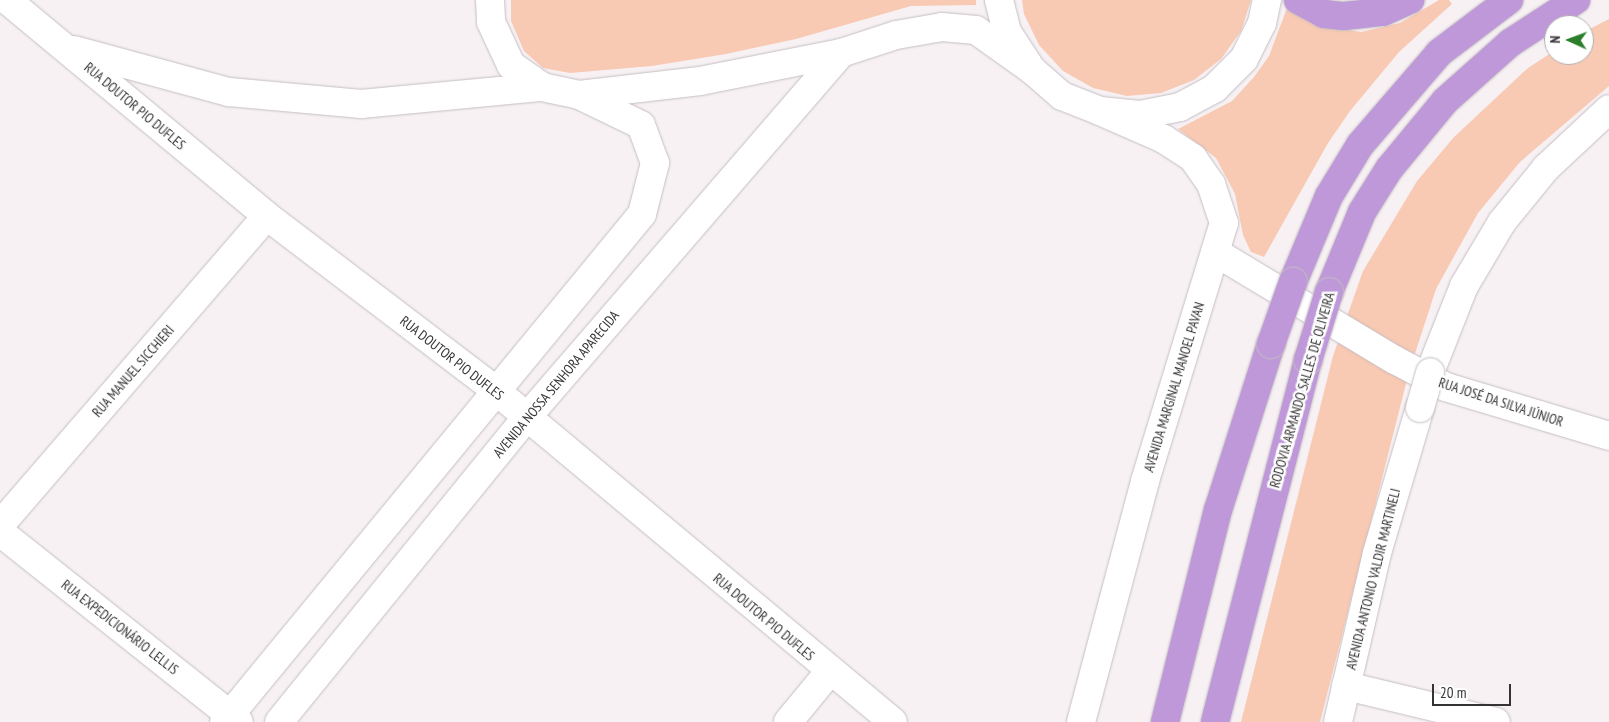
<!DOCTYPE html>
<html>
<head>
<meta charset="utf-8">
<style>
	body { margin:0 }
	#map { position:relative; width:1609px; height:722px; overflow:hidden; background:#f7f1f4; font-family:"PT Sans Narrow",sans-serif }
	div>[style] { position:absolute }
	.green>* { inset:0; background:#f8c9b3 }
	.roads { filter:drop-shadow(0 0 1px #c5bec2) drop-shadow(0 0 1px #c5bec2) }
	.minor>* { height:28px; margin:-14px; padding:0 14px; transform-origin:14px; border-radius:14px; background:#fff }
	.highway>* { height:28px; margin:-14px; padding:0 14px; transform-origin:14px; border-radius:14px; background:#be98d8 }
	.bridges { filter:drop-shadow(0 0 1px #c5bec2) drop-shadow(0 0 1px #c5bec2) }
	.minor-bridge>* { height:28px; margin:-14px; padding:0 14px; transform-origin:14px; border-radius:14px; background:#fff }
	.highway-bridge>* { height:28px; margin:-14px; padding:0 14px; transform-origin:14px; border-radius:14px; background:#be98d8 }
	span { translate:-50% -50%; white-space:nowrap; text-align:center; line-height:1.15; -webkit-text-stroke:5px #fff; paint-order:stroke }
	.street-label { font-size:14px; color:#363335 }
	.north { position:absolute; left:1544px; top:15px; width:50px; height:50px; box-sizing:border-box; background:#fff; border:1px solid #afadae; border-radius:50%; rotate:272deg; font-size:14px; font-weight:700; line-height:20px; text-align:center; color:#363335 }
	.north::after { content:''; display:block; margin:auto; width:18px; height:22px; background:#2b7e2a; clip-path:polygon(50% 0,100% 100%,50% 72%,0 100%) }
	.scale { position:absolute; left:1432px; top:684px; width:79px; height:22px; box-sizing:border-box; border:2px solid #363335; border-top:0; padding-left:6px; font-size:15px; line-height:18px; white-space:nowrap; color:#363335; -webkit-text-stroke:4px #fff; paint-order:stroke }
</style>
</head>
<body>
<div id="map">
	<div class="green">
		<i style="clip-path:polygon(511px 0,976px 0,976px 5px,911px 6px,796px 39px,726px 54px,652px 66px,570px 73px,543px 68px,524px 51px,511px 21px)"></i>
		<i style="clip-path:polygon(1022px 0,1251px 0,1241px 31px,1221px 59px,1194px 80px,1161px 93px,1127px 96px,1093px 88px,1063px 71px,1039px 45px,1024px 14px)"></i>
		<i style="clip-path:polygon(1439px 0,1449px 0,1452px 4px,1399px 52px,1350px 111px,1328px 143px,1264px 257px,1251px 252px,1243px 235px,1235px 194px,1216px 158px,1178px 129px,1232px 101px,1254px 77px,1269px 56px,1287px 8px,1318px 25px,1361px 32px,1400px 23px)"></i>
		<i style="clip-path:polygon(1609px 19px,1609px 86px,1520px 162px,1478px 213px,1436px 289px,1409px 372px,1320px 722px,1241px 722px,1333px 356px,1363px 271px,1417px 181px,1454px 137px,1528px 68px,1554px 51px,1554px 55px,1584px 55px,1584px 32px)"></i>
	</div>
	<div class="roads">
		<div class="minor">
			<i style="left:7px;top:0;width:338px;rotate:39.7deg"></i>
			<i style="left:267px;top:216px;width:287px;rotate:37.3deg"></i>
			<i style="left:495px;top:390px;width:518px;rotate:39.83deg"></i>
			<i style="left:490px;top:0;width:22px;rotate:87deg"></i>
			<i style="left:491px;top:22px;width:47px;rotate:65.1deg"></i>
			<i style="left:511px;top:65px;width:38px;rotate:35deg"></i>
			<i style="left:999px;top:0;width:33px;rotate:76deg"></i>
			<i style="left:1007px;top:32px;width:45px;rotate:56.7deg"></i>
			<i style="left:1032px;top:70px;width:40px;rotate:41deg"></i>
			<i style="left:1062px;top:96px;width:41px;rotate:21.5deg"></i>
			<i style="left:1100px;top:111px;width:40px;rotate:5.7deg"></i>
			<i style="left:1140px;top:115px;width:41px;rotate:-11.3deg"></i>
			<i style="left:1180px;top:107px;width:40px;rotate:-28deg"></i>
			<i style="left:1215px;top:88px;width:41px;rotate:-45deg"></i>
			<i style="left:1244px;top:59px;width:40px;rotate:-63.4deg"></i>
			<i style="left:1262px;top:23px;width:24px;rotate:-78deg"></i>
			<i style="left:74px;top:50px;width:161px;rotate:15.2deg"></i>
			<i style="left:229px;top:92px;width:133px;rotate:5.2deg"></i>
			<i style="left:361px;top:104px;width:182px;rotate:-5.4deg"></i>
			<i style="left:542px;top:87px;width:38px;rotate:12deg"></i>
			<i style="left:579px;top:95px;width:122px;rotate:-6.6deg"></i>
			<i style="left:700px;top:81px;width:144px;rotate:-11.2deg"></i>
			<i style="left:841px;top:53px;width:58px;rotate:-18.1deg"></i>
			<i style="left:896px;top:35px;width:47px;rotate:-9.9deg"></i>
			<i style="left:942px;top:27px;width:34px;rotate:5deg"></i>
			<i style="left:976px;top:30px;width:69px;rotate:35.5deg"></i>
			<i style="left:1215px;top:252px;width:210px;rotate:31deg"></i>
			<i style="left:1395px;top:360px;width:58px;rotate:27.9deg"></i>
			<i style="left:1446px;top:387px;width:170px;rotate:16.7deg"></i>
			<i style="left:1430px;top:372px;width:92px;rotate:-68.4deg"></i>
			<i style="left:1464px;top:286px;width:74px;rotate:-59.3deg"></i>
			<i style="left:1502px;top:222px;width:70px;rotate:-50.8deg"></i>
			<i style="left:1546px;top:168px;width:86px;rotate:-43.1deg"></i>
			<i style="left:0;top:525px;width:408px;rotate:-49.2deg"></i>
			<i style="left:0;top:532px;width:305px;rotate:38.5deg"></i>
			<i style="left:1346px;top:686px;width:154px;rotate:13.5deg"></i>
			<i style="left:224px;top:722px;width:658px;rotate:-50.55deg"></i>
			<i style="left:642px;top:214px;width:53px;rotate:-75.7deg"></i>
			<i style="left:655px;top:163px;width:40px;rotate:-110.2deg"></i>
			<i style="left:641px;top:125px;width:69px;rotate:-154.2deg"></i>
			<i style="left:279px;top:722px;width:393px;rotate:-50.9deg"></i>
			<i style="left:527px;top:417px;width:481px;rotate:-49.2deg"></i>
			<i style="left:788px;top:722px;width:65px;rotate:-50.6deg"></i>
			<i style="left:1081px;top:722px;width:249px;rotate:-75.1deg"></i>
			<i style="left:1145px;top:481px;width:270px;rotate:-73deg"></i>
			<i style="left:1224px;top:223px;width:41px;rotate:-108.4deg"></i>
			<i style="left:1211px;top:184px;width:32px;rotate:-125deg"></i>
			<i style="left:1193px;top:158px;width:35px;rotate:-147deg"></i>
			<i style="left:1164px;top:139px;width:70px;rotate:-156.4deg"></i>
			<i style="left:1338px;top:722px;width:173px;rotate:-77deg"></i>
			<i style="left:1377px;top:553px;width:151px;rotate:-73.5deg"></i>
		</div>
		<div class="highway">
			<i style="left:1298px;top:0;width:30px;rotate:28deg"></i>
			<i style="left:1324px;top:14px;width:20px;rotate:6deg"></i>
			<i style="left:1344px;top:16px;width:39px;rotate:-6deg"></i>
			<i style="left:1383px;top:12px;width:30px;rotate:-24deg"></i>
			<i style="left:1293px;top:282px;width:93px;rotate:-67.3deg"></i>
			<i style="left:1329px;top:196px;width:60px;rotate:-58.7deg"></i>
			<i style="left:1360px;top:145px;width:121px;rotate:-49.3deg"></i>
			<i style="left:1439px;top:53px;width:88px;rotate:-37.1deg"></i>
			<i style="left:1329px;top:292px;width:87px;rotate:-67.6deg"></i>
			<i style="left:1362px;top:212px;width:51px;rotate:-57.9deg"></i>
			<i style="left:1389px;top:169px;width:88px;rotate:-50.5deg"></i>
			<i style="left:1445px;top:101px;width:87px;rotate:-41.7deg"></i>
			<i style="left:1510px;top:43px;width:79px;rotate:-33.1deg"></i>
			<i style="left:1165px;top:722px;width:219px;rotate:-76deg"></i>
			<i style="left:1218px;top:510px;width:174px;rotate:-72.3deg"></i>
			<i style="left:1215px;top:722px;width:374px;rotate:-75.6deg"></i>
		</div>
	</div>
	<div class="bridges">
		<div class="minor-bridge">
			<i style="left:1420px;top:408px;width:37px;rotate:-74deg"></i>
		</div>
		<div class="highway-bridge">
			<i style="left:1271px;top:344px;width:66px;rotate:-70.5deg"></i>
			<i style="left:1308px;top:360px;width:71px;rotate:-72.8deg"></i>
		</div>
	</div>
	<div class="street-label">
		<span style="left:135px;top:106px;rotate:40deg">RUA DOUTOR PIO DUFLES</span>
		<span style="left:452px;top:358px;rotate:38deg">RUA DOUTOR PIO DUFLES</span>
		<span style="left:133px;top:371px;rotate:-49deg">RUA MANUEL SICCHIERI</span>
		<span style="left:556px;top:384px;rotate:-50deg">AVENIDA NOSSA SENHORA APARECIDA</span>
		<span style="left:1174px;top:387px;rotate:-73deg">AVENIDA MARGINAL MANOEL PAVAN</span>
		<span style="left:1302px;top:390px;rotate:-74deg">RODOVIA ARMANDO SALLES DE OLIVEIRA</span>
		<span style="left:1501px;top:402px;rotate:18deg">RUA JOSÉ DA SILVA JÚNIOR</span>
		<span style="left:1373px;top:579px;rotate:-76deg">AVENIDA ANTONIO VALDIR MARTINELI</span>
		<span style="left:764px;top:617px;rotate:40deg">RUA DOUTOR PIO DUFLES</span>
		<span style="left:120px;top:627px;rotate:38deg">RUA EXPEDICIONÁRIO LELLIS</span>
	</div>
	<div class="north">N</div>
	<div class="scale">20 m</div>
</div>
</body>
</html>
